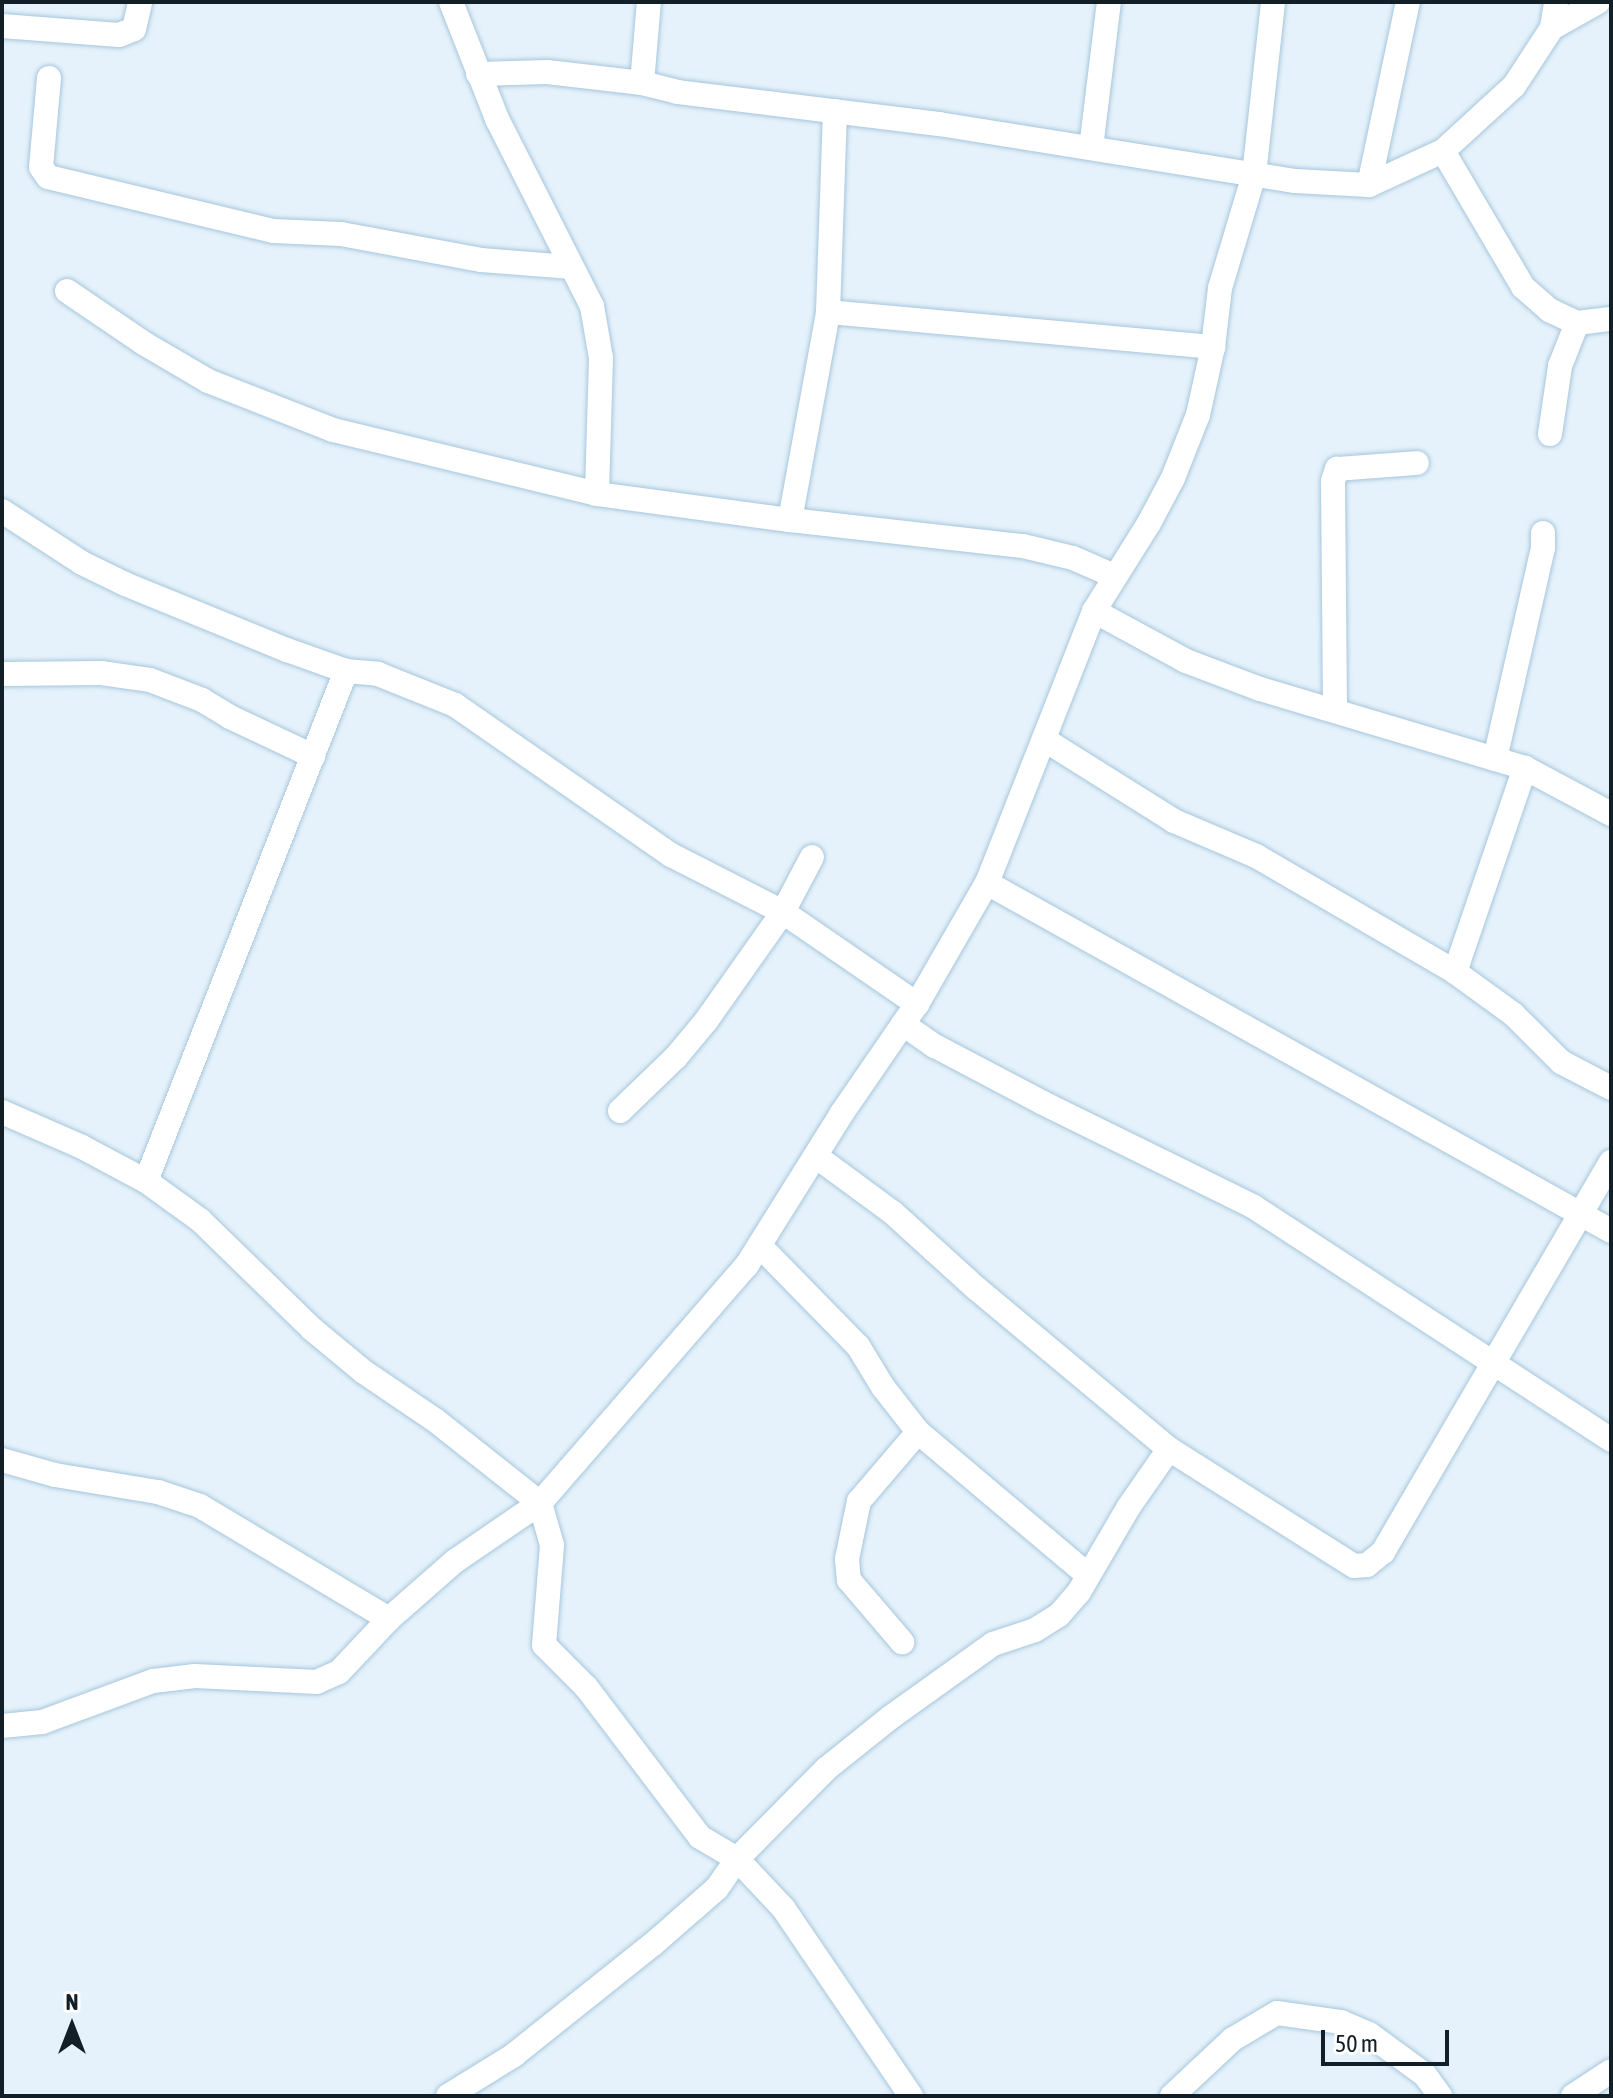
<!DOCTYPE html>
<html>
<head>
<meta charset="utf-8">
<style>
	body { margin:0 }
	#map { position:relative; width:1613px; height:2098px; overflow:hidden; background:#e5f2fb; font-family:"Asap Condensed",sans-serif }
	div>[style] { position:absolute }
	.roads { filter:drop-shadow(0 0 2px #a7c6dc) drop-shadow(0 0 2px #a7c6dc) }
	.minor>* { height:24px; margin:-12px; padding:0 12px; transform-origin:12px; border-radius:12px; background:#fff }
	span { translate:-50% -50%; white-space:nowrap; text-align:center; line-height:1.15; -webkit-text-stroke:8px #fdfdfd; paint-order:stroke }
	.frame { position:absolute; inset:0; border:4px solid #131f27; pointer-events:none }
	.north { position:absolute; left:32px; top:1986px; width:80px; height:80px; -webkit-text-stroke:6px #fdfdfd; paint-order:stroke; rotate:0deg; font-size:22px; font-weight:700; line-height:32px; text-align:center; color:#131f27 }
	.north::after { content:''; display:block; margin:auto; width:28px; height:36px; background:#131f27; clip-path:polygon(50% 0,100% 100%,50% 72%,0 100%) }
	.scale { position:absolute; left:1321px; top:2030px; width:128px; height:36px; box-sizing:border-box; border:4px solid #131f27; border-top:0; padding-left:10px; font-size:24px; line-height:28px; white-space:nowrap; color:#131f27; -webkit-text-stroke:6px #fdfdfd; paint-order:stroke }
</style>
</head>
<body>
<div id="map">
	<div class="roads">
		<div class="minor">
			<i style="left:451px;top:2px;width:126px;rotate:68.5deg"></i>
			<i style="left:497px;top:119px;width:210px;rotate:63.1deg"></i>
			<i style="left:592px;top:306px;width:53px;rotate:80.2deg"></i>
			<i style="left:601px;top:358px;width:136px;rotate:91.7deg"></i>
			<i style="left:2px;top:26px;width:117px;rotate:4.4deg"></i>
			<i style="left:119px;top:35px;width:16px;rotate:-22deg"></i>
			<i style="left:134px;top:29px;width:28px;rotate:-77deg"></i>
			<i style="left:1552px;top:28px;width:53px;rotate:-29.5deg"></i>
			<i style="left:478px;top:74px;width:69px;rotate:-1.7deg"></i>
			<i style="left:547px;top:72px;width:96px;rotate:6.6deg"></i>
			<i style="left:642px;top:83px;width:37px;rotate:14deg"></i>
			<i style="left:678px;top:92px;width:263px;rotate:7deg"></i>
			<i style="left:939px;top:124px;width:361px;rotate:9.1deg"></i>
			<i style="left:1295px;top:181px;width:74px;rotate:3.1deg"></i>
			<i style="left:1369px;top:185px;width:187px;rotate:-78deg"></i>
			<i style="left:49px;top:78px;width:89px;rotate:95.1deg"></i>
			<i style="left:41px;top:167px;width:12px;rotate:55deg"></i>
			<i style="left:48px;top:177px;width:231px;rotate:13.5deg"></i>
			<i style="left:273px;top:231px;width:68px;rotate:2.5deg"></i>
			<i style="left:341px;top:234px;width:142px;rotate:10.5deg"></i>
			<i style="left:481px;top:260px;width:88px;rotate:4.5deg"></i>
			<i style="left:642px;top:83px;width:81px;rotate:-85.1deg"></i>
			<i style="left:1091px;top:148px;width:147px;rotate:-83deg"></i>
			<i style="left:1443px;top:151px;width:158px;rotate:59.5deg"></i>
			<i style="left:1523px;top:287px;width:35px;rotate:41deg"></i>
			<i style="left:1549px;top:310px;width:31px;rotate:25deg"></i>
			<i style="left:1577px;top:323px;width:34px;rotate:-7deg"></i>
			<i style="left:1369px;top:185px;width:81px;rotate:-24.7deg"></i>
			<i style="left:1443px;top:151px;width:96px;rotate:-42.5deg"></i>
			<i style="left:1514px;top:86px;width:69px;rotate:-56.8deg"></i>
			<i style="left:1552px;top:28px;width:26px;rotate:-81deg"></i>
			<i style="left:67px;top:291px;width:94px;rotate:34.2deg"></i>
			<i style="left:145px;top:344px;width:73px;rotate:30.4deg"></i>
			<i style="left:208px;top:381px;width:134px;rotate:21.4deg"></i>
			<i style="left:333px;top:430px;width:272px;rotate:13.6deg"></i>
			<i style="left:597px;top:494px;width:195px;rotate:7.7deg"></i>
			<i style="left:790px;top:520px;width:234px;rotate:6.4deg"></i>
			<i style="left:1023px;top:546px;width:51px;rotate:13.5deg"></i>
			<i style="left:1073px;top:558px;width:45px;rotate:23.7deg"></i>
			<i style="left:828px;top:312px;width:387px;rotate:5.2deg"></i>
			<i style="left:1550px;top:434px;width:69px;rotate:-81.6deg"></i>
			<i style="left:1560px;top:366px;width:46px;rotate:-68.4deg"></i>
			<i style="left:2px;top:511px;width:95px;rotate:33deg"></i>
			<i style="left:82px;top:563px;width:48px;rotate:26deg"></i>
			<i style="left:125px;top:584px;width:175px;rotate:22.2deg"></i>
			<i style="left:287px;top:650px;width:63px;rotate:19.6deg"></i>
			<i style="left:346px;top:671px;width:32px;rotate:5deg"></i>
			<i style="left:378px;top:674px;width:83px;rotate:21.9deg"></i>
			<i style="left:455px;top:705px;width:263px;rotate:34.8deg"></i>
			<i style="left:671px;top:855px;width:126px;rotate:27deg"></i>
			<i style="left:783px;top:912px;width:163px;rotate:34.5deg"></i>
			<i style="left:790px;top:520px;width:211px;rotate:-79.6deg"></i>
			<i style="left:828px;top:312px;width:201px;rotate:-88deg"></i>
			<i style="left:1094px;top:611px;width:105px;rotate:28.5deg"></i>
			<i style="left:1186px;top:661px;width:79px;rotate:20.7deg"></i>
			<i style="left:1260px;top:689px;width:277px;rotate:16.6deg"></i>
			<i style="left:1525px;top:768px;width:98px;rotate:28.1deg"></i>
			<i style="left:2px;top:674px;width:99px;rotate:-0.6deg"></i>
			<i style="left:101px;top:673px;width:49px;rotate:8.1deg"></i>
			<i style="left:150px;top:680px;width:56px;rotate:21deg"></i>
			<i style="left:202px;top:700px;width:33px;rotate:31deg"></i>
			<i style="left:230px;top:717px;width:92px;rotate:25.2deg"></i>
			<i style="left:1335px;top:709px;width:228px;rotate:-90.5deg"></i>
			<i style="left:1333px;top:481px;width:13px;rotate:-72deg"></i>
			<i style="left:1337px;top:469px;width:80px;rotate:-4.3deg"></i>
			<i style="left:1045px;top:740px;width:152px;rotate:32.1deg"></i>
			<i style="left:1174px;top:821px;width:89px;rotate:23.1deg"></i>
			<i style="left:1256px;top:856px;width:230px;rotate:30.2deg"></i>
			<i style="left:1455px;top:972px;width:72px;rotate:35.9deg"></i>
			<i style="left:1513px;top:1014px;width:68px;rotate:45deg"></i>
			<i style="left:1561px;top:1062px;width:56px;rotate:27.5deg"></i>
			<i style="left:1495px;top:759px;width:216px;rotate:-77.2deg"></i>
			<i style="left:1543px;top:548px;width:15px;rotate:-90deg"></i>
			<i style="left:987px;top:883px;width:714px;rotate:29.15deg"></i>
			<i style="left:1455px;top:972px;width:216px;rotate:-71.1deg"></i>
			<i style="left:903px;top:1024px;width:39px;rotate:35deg"></i>
			<i style="left:935px;top:1046px;width:122px;rotate:27.8deg"></i>
			<i style="left:1043px;top:1103px;width:235px;rotate:26.2deg"></i>
			<i style="left:1254px;top:1207px;width:426px;rotate:33.1deg"></i>
			<i style="left:620px;top:1111px;width:78px;rotate:-44deg"></i>
			<i style="left:676px;top:1057px;width:47px;rotate:-50.2deg"></i>
			<i style="left:706px;top:1021px;width:133px;rotate:-54.8deg"></i>
			<i style="left:783px;top:912px;width:62px;rotate:-62.2deg"></i>
			<i style="left:2px;top:1112px;width:87px;rotate:23.6deg"></i>
			<i style="left:82px;top:1147px;width:72px;rotate:28deg"></i>
			<i style="left:146px;top:1181px;width:67px;rotate:35.8deg"></i>
			<i style="left:200px;top:1220px;width:156px;rotate:44.2deg"></i>
			<i style="left:312px;top:1329px;width:67px;rotate:39.6deg"></i>
			<i style="left:364px;top:1372px;width:86px;rotate:34.1deg"></i>
			<i style="left:435px;top:1420px;width:134px;rotate:38.3deg"></i>
			<i style="left:540px;top:1503px;width:103px;rotate:145.7deg"></i>
			<i style="left:455px;top:1561px;width:88px;rotate:138.7deg"></i>
			<i style="left:389px;top:1619px;width:73px;rotate:133.3deg"></i>
			<i style="left:339px;top:1672px;width:24px;rotate:156deg"></i>
			<i style="left:317px;top:1682px;width:122px;rotate:-177.2deg"></i>
			<i style="left:195px;top:1676px;width:42px;rotate:173.2deg"></i>
			<i style="left:153px;top:1681px;width:118px;rotate:159.7deg"></i>
			<i style="left:42px;top:1722px;width:40px;rotate:174.3deg"></i>
			<i style="left:817px;top:1157px;width:93px;rotate:36.3deg"></i>
			<i style="left:892px;top:1212px;width:115px;rotate:42.2deg"></i>
			<i style="left:977px;top:1289px;width:250px;rotate:39.8deg"></i>
			<i style="left:1169px;top:1449px;width:219px;rotate:32.3deg"></i>
			<i style="left:1354px;top:1566px;width:13px;rotate:-4deg"></i>
			<i style="left:1367px;top:1565px;width:21px;rotate:-39deg"></i>
			<i style="left:1383px;top:1552px;width:452px;rotate:-59.7deg"></i>
			<i style="left:146px;top:1181px;width:548px;rotate:-68.59deg"></i>
			<i style="left:760px;top:1246px;width:140px;rotate:45.6deg"></i>
			<i style="left:858px;top:1346px;width:48px;rotate:58.6deg"></i>
			<i style="left:883px;top:1387px;width:57px;rotate:52.1deg"></i>
			<i style="left:918px;top:1432px;width:91px;rotate:130.5deg"></i>
			<i style="left:859px;top:1501px;width:59px;rotate:101.7deg"></i>
			<i style="left:847px;top:1559px;width:21px;rotate:85deg"></i>
			<i style="left:849px;top:1580px;width:82px;rotate:49.5deg"></i>
			<i style="left:918px;top:1432px;width:222px;rotate:40.1deg"></i>
			<i style="left:2px;top:1460px;width:55px;rotate:15.8deg"></i>
			<i style="left:55px;top:1475px;width:104px;rotate:9.4deg"></i>
			<i style="left:158px;top:1492px;width:44px;rotate:18.4deg"></i>
			<i style="left:200px;top:1506px;width:220px;rotate:30.9deg"></i>
			<i style="left:448px;top:2096px;width:78px;rotate:-31.8deg"></i>
			<i style="left:514px;top:2055px;width:176px;rotate:-38.6deg"></i>
			<i style="left:652px;top:1945px;width:86px;rotate:-41.2deg"></i>
			<i style="left:717px;top:1888px;width:35px;rotate:-55deg"></i>
			<i style="left:737px;top:1859px;width:127px;rotate:-45.3deg"></i>
			<i style="left:826px;top:1769px;width:83px;rotate:-38.7deg"></i>
			<i style="left:891px;top:1717px;width:125px;rotate:-35.6deg"></i>
			<i style="left:993px;top:1644px;width:44px;rotate:-18.4deg"></i>
			<i style="left:1035px;top:1630px;width:28px;rotate:-32deg"></i>
			<i style="left:1059px;top:1615px;width:30px;rotate:-49deg"></i>
			<i style="left:1079px;top:1592px;width:97px;rotate:-59.7deg"></i>
			<i style="left:1128px;top:1508px;width:72px;rotate:-55.2deg"></i>
			<i style="left:911px;top:2096px;width:226px;rotate:-124.2deg"></i>
			<i style="left:784px;top:1909px;width:69px;rotate:-133.2deg"></i>
			<i style="left:737px;top:1859px;width:43px;rotate:-149.3deg"></i>
			<i style="left:700px;top:1837px;width:188px;rotate:-127.2deg"></i>
			<i style="left:586px;top:1687px;width:59px;rotate:-135deg"></i>
			<i style="left:544px;top:1645px;width:100px;rotate:-85.4deg"></i>
			<i style="left:552px;top:1545px;width:44px;rotate:-105.9deg"></i>
			<i style="left:540px;top:1503px;width:315px;rotate:-49deg"></i>
			<i style="left:747px;top:1265px;width:179px;rotate:-58deg"></i>
			<i style="left:842px;top:1113px;width:132px;rotate:-55.5deg"></i>
			<i style="left:917px;top:1004px;width:140px;rotate:-60deg"></i>
			<i style="left:987px;top:883px;width:292px;rotate:-68.5deg"></i>
			<i style="left:1094px;top:611px;width:104px;rotate:-58deg"></i>
			<i style="left:1149px;top:523px;width:51px;rotate:-61.9deg"></i>
			<i style="left:1173px;top:478px;width:68px;rotate:-68.4deg"></i>
			<i style="left:1198px;top:415px;width:70px;rotate:-77.6deg"></i>
			<i style="left:1213px;top:347px;width:59px;rotate:-83.2deg"></i>
			<i style="left:1220px;top:288px;width:118px;rotate:-73.3deg"></i>
			<i style="left:1254px;top:175px;width:174px;rotate:-83.7deg"></i>
			<i style="left:1172px;top:2096px;width:83px;rotate:-43.1deg"></i>
			<i style="left:1233px;top:2039px;width:51px;rotate:-30.6deg"></i>
			<i style="left:1277px;top:2013px;width:65px;rotate:8deg"></i>
			<i style="left:1341px;top:2022px;width:30px;rotate:23deg"></i>
			<i style="left:1369px;top:2034px;width:69px;rotate:36.2deg"></i>
			<i style="left:1425px;top:2075px;width:26px;rotate:54deg"></i>
			<i style="left:1573px;top:2096px;width:45px;rotate:-33.3deg"></i>
		</div>
	</div>
	<div class="frame"></div>
	<div class="north">N</div>
	<div class="scale">50 m</div>
</div>
</body>
</html>
